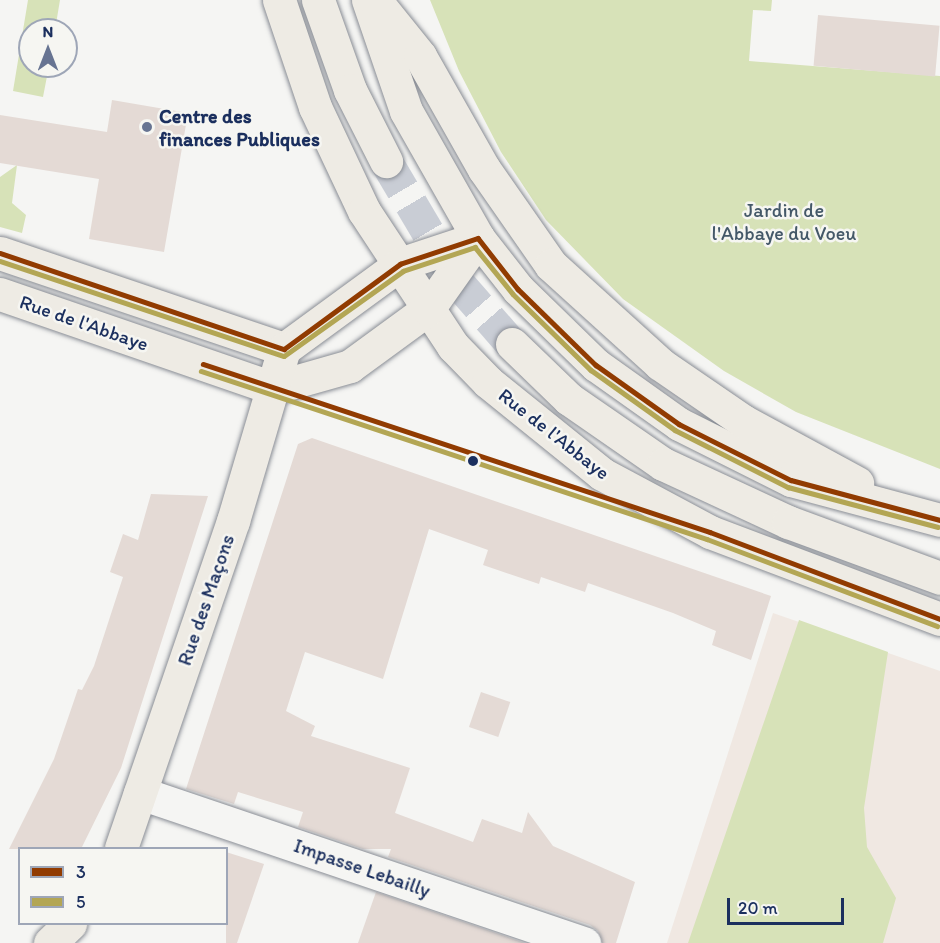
<!DOCTYPE html>
<html>
<head>
<meta charset="utf-8">
<style>
	body { margin:0 }
	#map { position:relative; width:940px; height:943px; overflow:hidden; background:#f5f5f3; font-family:Itim,sans-serif }
	div>[style] { position:absolute }
	.built>* { inset:0; background:#f0e8e2 }
	.green>* { inset:0; background:#d7e2b8 }
	.building>* { inset:0; background:#e4dad5; transform-origin:0 0 }
	.major-tunnel>* { height:33px; margin-top:-16.5px; transform-origin:0; background:repeating-linear-gradient(90deg,#c9cdd5 0 33px,transparent 0 49px) }
	.roads { filter:drop-shadow(0 0 2px #898d95) drop-shadow(0 0 2px #898d95) }
	.minor>* { height:33px; margin:-16.5px; padding:0 16.5px; transform-origin:16.5px; border-radius:16.5px; background:#f5f5f3 }
	.major>* { height:33px; margin:-16.5px; padding:0 16.5px; transform-origin:16.5px; border-radius:16.5px; background:#eeebe4 }
	.bus-1>* { height:4.5px; margin:-2.25px; padding:0 2.25px; transform-origin:2.25px; border-radius:2.25px; background:#913b01 }
	.bus-2>* { height:4.5px; margin:-2.25px; padding:0 2.25px; transform-origin:2.25px; border-radius:2.25px; background:#b3a654 }
	.dots>* { width:16px; height:16px; translate:-50% -50%; box-sizing:border-box; border:3px solid #f6f6f2; border-radius:50% }
	span { translate:-50% -50%; white-space:nowrap; text-align:center; line-height:1.15; -webkit-text-stroke:5px #f6f6f2; paint-order:stroke }
	.poi-label { font-size:20px; color:#1b2f5e; font-weight:700 }
	.left { translate:0 -50%; text-align:left }
	.park-label { font-size:20px; color:#445868 }
	.street-label { font-size:20px; color:#1b2f5e }
	.legend { position:absolute; left:18px; top:847px; width:210px; height:78px; box-sizing:border-box; background:#f6f6f2; border:2px solid #9ea6b7; margin:0; padding:8px 10px; list-style:none; font-size:18px; color:#1b2f5e }
	.legend li { display:flex; align-items:center; gap:12px; height:30px }
	.legend b { width:30px; border:2px solid #9ea6b7 }
	.north { position:absolute; left:18px; top:18px; width:60px; height:60px; box-sizing:border-box; background:#f6f6f2; border:2px solid #9ea6b7; border-radius:50%; rotate:0deg; font-size:16px; font-weight:700; line-height:24px; text-align:center; color:#1b2f5e }
	.north::after { content:''; display:block; margin:auto; width:21px; height:27px; background:#677492; clip-path:polygon(50% 0,100% 100%,50% 72%,0 100%) }
	.scale { position:absolute; left:727px; top:898px; width:117px; height:27px; box-sizing:border-box; border:3px solid #1b2f5e; border-top:0; padding-left:8px; font-size:18px; line-height:21px; white-space:nowrap; color:#1b2f5e; -webkit-text-stroke:4px #f6f6f2; paint-order:stroke }
</style>
</head>
<body>
<div id="map">
	<div class="built">
		<i style="clip-path:polygon(773px 613px,940px 671px,940px 943px,667px 943px)"></i>
	</div>
	<div class="green">
		<i style="clip-path:polygon(28px 0,60px 0,55px 30px,30px 30px,30px 66px,49px 66px,43px 97px,13px 91px)"></i>
		<i style="clip-path:polygon(430px 0,772px 0,771px 11px,753px 10px,749px 61px,940px 76px,940px 469px,796px 412px,724px 371px,623px 299px,546px 220px,501px 152px,459px 71px)"></i>
		<i style="clip-path:polygon(17px 165px,12px 203px,26px 215px,22px 233px,0 227px,0 177px)"></i>
		<i style="clip-path:polygon(799px 620px,888px 652px,864px 808px,867px 847px,896px 898px,883px 943px,688px 943px)"></i>
	</div>
	<div class="building">
		<i style="left:818px;top:15px;width:122px;height:51px;rotate:5deg"></i>
		<i style="clip-path:polygon(112px 100px,188px 113px,164px 252px,89px 239px,99px 179px,0 163px,0 115px,107px 132px)"></i>
		<i style="clip-path:polygon(312px 438px,771px 596px,751px 660px,712px 645px,716px 631px,673px 613px,588px 583px,585px 592px,541px 577px,539px 584px,483px 565px,488px 550px,429px 529px,383px 679px,305px 652px,286px 711px,315px 726px,311px 736px,410px 768px,395px 813px,473px 842px,482px 819px,522px 833px,528px 812px,553px 846px,635px 882px,616px 943px,602px 943px,598px 931px,590px 925px,388px 857px,391px 849px,363px 849px,298px 827px,303px 812px,238px 792px,234px 804px,186px 789px,298px 444px)"></i>
		<i style="clip-path:polygon(151px 494px,208px 496px,121px 768px,81px 849px,9px 849px,54px 759px,78px 689px,82px 690px,94px 666px,123px 577px,110px 572px,123px 534px,138px 540px)"></i>
		<i style="left:481px;top:692px;width:31px;height:37px;rotate:19deg"></i>
		<i style="clip-path:polygon(226px 852px,264px 864px,237px 943px,226px 943px)"></i>
		<i style="clip-path:polygon(376px 892px,525px 943px,358px 943px)"></i>
	</div>
	<div class="major-tunnel">
		<i style="left:386px;top:161px;width:139px;rotate:59.4deg"></i>
		<i style="left:457px;top:281px;width:84px;rotate:48.9deg"></i>
	</div>
	<div class="roads">
		<div class="minor">
			<i style="left:140px;top:793px;width:469px;rotate:18.7deg"></i>
		</div>
		<div class="major">
			<i style="left:279px;top:0;width:113px;rotate:71.4deg"></i>
			<i style="left:315px;top:107px;width:115px;rotate:64.8deg"></i>
			<i style="left:364px;top:211px;width:162px;rotate:56.6deg"></i>
			<i style="left:453px;top:346px;width:50px;rotate:45.8deg"></i>
			<i style="left:488px;top:382px;width:146px;rotate:38.9deg"></i>
			<i style="left:602px;top:474px;width:123px;rotate:28.2deg"></i>
			<i style="left:710px;top:532px;width:246px;rotate:20.7deg"></i>
			<i style="left:318px;top:0;width:96px;rotate:70.4deg"></i>
			<i style="left:350px;top:90px;width:80px;rotate:63.1deg"></i>
			<i style="left:368px;top:0;width:117px;rotate:71.1deg"></i>
			<i style="left:406px;top:111px;width:146px;rotate:60.4deg"></i>
			<i style="left:478px;top:238px;width:65px;rotate:51.9deg"></i>
			<i style="left:518px;top:289px;width:109px;rotate:44.3deg"></i>
			<i style="left:596px;top:365px;width:102px;rotate:35.4deg"></i>
			<i style="left:679px;top:424px;width:125px;rotate:26.6deg"></i>
			<i style="left:791px;top:480px;width:154px;rotate:15deg"></i>
			<i style="left:375px;top:0;width:72px;rotate:51.2deg"></i>
			<i style="left:420px;top:56px;width:130px;rotate:60.5deg"></i>
			<i style="left:484px;top:169px;width:117px;rotate:55.1deg"></i>
			<i style="left:551px;top:265px;width:147px;rotate:42.2deg"></i>
			<i style="left:660px;top:364px;width:101px;rotate:34.5deg"></i>
			<i style="left:743px;top:421px;width:130px;rotate:28.5deg"></i>
			<i style="left:0;top:253px;width:300px;rotate:18.7deg"></i>
			<i style="left:0;top:294px;width:289px;rotate:19deg"></i>
			<i style="left:273px;top:388px;width:80px;rotate:-15.9deg"></i>
			<i style="left:350px;top:366px;width:97px;rotate:-36.2deg"></i>
			<i style="left:428px;top:309px;width:87px;rotate:-54.8deg"></i>
			<i style="left:512px;top:344px;width:79px;rotate:44deg"></i>
			<i style="left:569px;top:399px;width:114px;rotate:34.7deg"></i>
			<i style="left:663px;top:464px;width:138px;rotate:24.9deg"></i>
			<i style="left:788px;top:522px;width:162px;rotate:20.2deg"></i>
			<i style="left:284px;top:349px;width:144px;rotate:-36.2deg"></i>
			<i style="left:400px;top:264px;width:82px;rotate:-18.4deg"></i>
			<i style="left:121px;top:848px;width:346px;rotate:-71.1deg"></i>
			<i style="left:233px;top:521px;width:179px;rotate:-73.5deg"></i>
			<i style="left:50px;top:943px;width:28px;rotate:-44deg"></i>
		</div>
	</div>
	<div class="bus-1">
		<i style="left:0;top:253px;width:300px;rotate:18.7deg"></i>
		<i style="left:284px;top:349px;width:144px;rotate:-36.2deg"></i>
		<i style="left:400px;top:264px;width:82px;rotate:-18.4deg"></i>
		<i style="left:478px;top:238px;width:65px;rotate:51.9deg"></i>
		<i style="left:518px;top:289px;width:109px;rotate:44.3deg"></i>
		<i style="left:596px;top:365px;width:102px;rotate:35.4deg"></i>
		<i style="left:679px;top:424px;width:125px;rotate:26.6deg"></i>
		<i style="left:791px;top:480px;width:154px;rotate:15deg"></i>
		<i style="left:203px;top:364px;width:534px;rotate:18.33deg"></i>
		<i style="left:710px;top:532px;width:246px;rotate:20.7deg"></i>
	</div>
	<div class="bus-2">
		<i style="left:0;top:261px;width:299px;rotate:18.5deg"></i>
		<i style="left:284px;top:356px;width:146px;rotate:-35.5deg"></i>
		<i style="left:403px;top:271px;width:76px;rotate:-18.4deg"></i>
		<i style="left:475px;top:247px;width:60px;rotate:51deg"></i>
		<i style="left:513px;top:294px;width:109px;rotate:44.3deg"></i>
		<i style="left:591px;top:370px;width:103px;rotate:35.5deg"></i>
		<i style="left:675px;top:430px;width:127px;rotate:26.8deg"></i>
		<i style="left:788px;top:487px;width:155px;rotate:14.9deg"></i>
		<i style="left:201px;top:371px;width:533px;rotate:18.37deg"></i>
		<i style="left:707px;top:539px;width:246px;rotate:20.7deg"></i>
	</div>
	<div class="dots">
		<i style="left:147px;top:127px;background:#677492"></i>
		<i style="left:473px;top:461px;background:#1b2f5e"></i>
	</div>
	<div class="poi-label">
		<span class="left" style="left:159px;top:128px">Centre des<br>finances Publiques</span>
	</div>
	<div class="park-label">
		<span style="left:784px;top:222px">Jardin de<br>l'Abbaye du Voeu</span>
	</div>
	<div class="street-label">
		<span style="left:84px;top:323px;rotate:19deg">Rue de l'Abbaye</span>
		<span style="left:554px;top:434px;rotate:38deg">Rue de l'Abbaye</span>
		<span style="left:206px;top:600px;rotate:-71deg">Rue des Maçons</span>
		<span style="left:362px;top:868px;rotate:19deg">Impasse Lebailly</span>
	</div>
	<ul class="legend">
	<li><b style="height:8px;background:#913b01"></b>3</li>
	<li><b style="height:8px;background:#b3a654"></b>5</li>
	</ul>
	<div class="north">N</div>
	<div class="scale">20 m</div>
</div>
</body>
</html>
